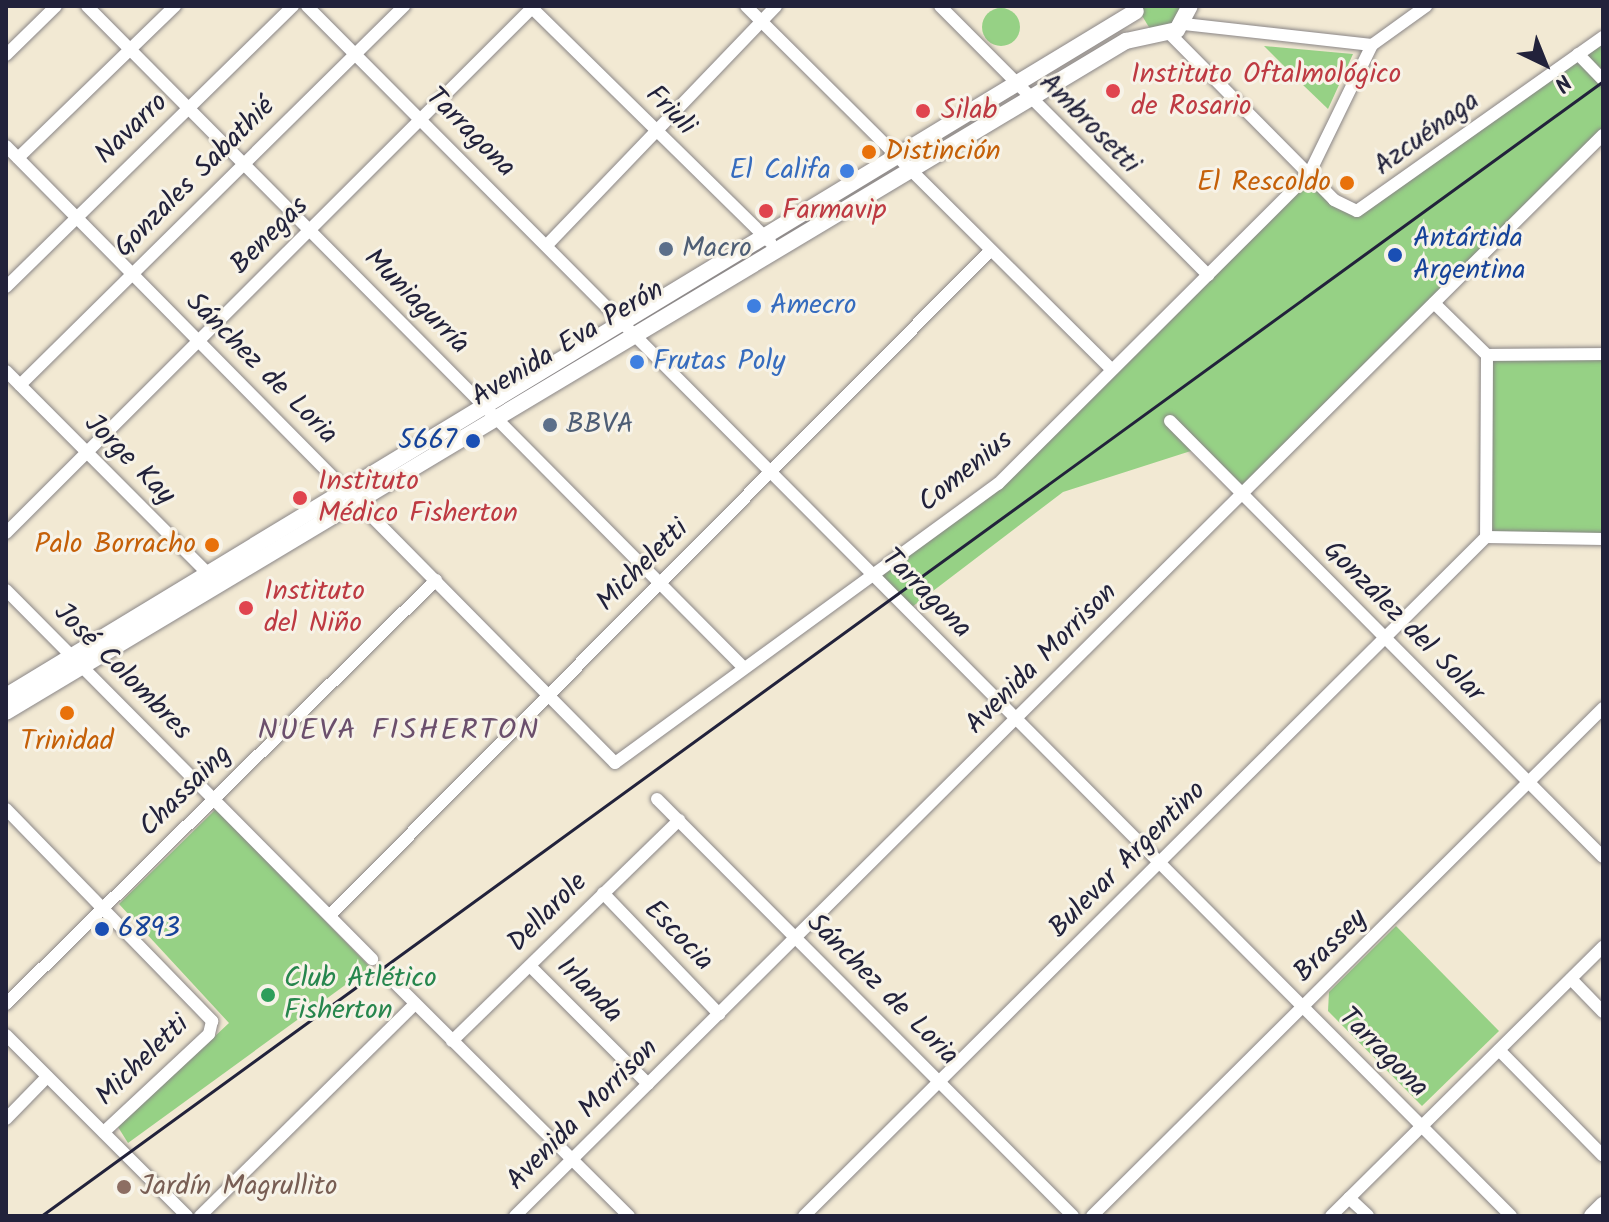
<!DOCTYPE html>
<html>
<head>
<meta charset="utf-8">
<style>
	body { margin:0 }
	#map { position:relative; width:1609px; height:1222px; overflow:hidden; background:#f2e9d3; font-family:Kalam,sans-serif }
	div>[style] { position:absolute }
	.green>* { inset:0; background:#96d185; transform-origin:0 0 }
	.round { border-radius:50% }
	.roads { filter:drop-shadow(0 0 2px #8a8687) drop-shadow(0 0 2px #8a8687) }
	.minor>* { height:12px; margin:-6px; padding:0 6px; transform-origin:6px; border-radius:6px; background:#fff }
	.major>* { height:16px; margin:-8px; padding:0 8px; transform-origin:8px; border-radius:8px; background:#fff }
	.rail>* { height:3px; margin:-1.5px; padding:0 1.5px; transform-origin:1.5px; border-radius:1.5px; background:#22223b }
	.dots>* { width:22px; height:22px; translate:-50% -50%; box-sizing:border-box; border:4px solid #f7f3e8; border-radius:50% }
	span { translate:-50% -50%; white-space:nowrap; text-align:center; line-height:1.15; -webkit-text-stroke:6px #f7f3e8; paint-order:stroke }
	.health-label { font-size:28px; color:#be3a42 }
	.left { translate:0 -50%; text-align:left }
	.street-label { font-size:28px; color:#22223b }
	.food-label { font-size:28px; color:#c56008 }
	.right { translate:-100% -50%; text-align:right }
	.shop-label { font-size:28px; color:#366cbe }
	.transit-label { font-size:28px; color:#164399 }
	.service-label { font-size:28px; color:#4e5e75 }
	.leisure-label { font-size:28px; color:#27864d }
	.education-label { font-size:28px; color:#785e54 }
	.neighbourhood-label { font-size:30px; color:#6b4f6c; letter-spacing:2px }
	.frame { position:absolute; inset:0; border:8px solid #22223b; pointer-events:none }
	.north { position:absolute; left:1505px; top:24px; width:80px; height:80px; -webkit-text-stroke:6px #f7f3e8; paint-order:stroke; rotate:137deg; font-size:22px; font-weight:700; line-height:32px; text-align:center; color:#22223b }
	.north::after { content:''; display:block; margin:auto; width:28px; height:36px; background:#22223b; clip-path:polygon(50% 0,100% 100%,50% 72%,0 100%) }
</style>
</head>
<body>
<div id="map">
	<div class="green">
		<i style="clip-path:polygon(1136px 6px,1190px 6px,1187px 20px,1152px 32px)"></i>
		<i class="round" style="left:982px;top:8px;width:38px;height:38px"></i>
		<i style="clip-path:polygon(1603px 37px,1603px 135px,1241px 495px,1197px 449px,1063px 492px,908px 610px,871px 573px,998px 484px,1309px 174px,1351px 211px)"></i>
		<i style="clip-path:polygon(1264px 46px,1353px 54px,1328px 109px,1302px 84px)"></i>
		<i style="left:1603px;top:354px;width:185px;height:116px;rotate:90deg"></i>
		<i style="clip-path:polygon(216px 809px,370px 967px,128px 1143px,118px 1127px,229px 1023px,119px 904px)"></i>
		<i style="clip-path:polygon(1396px 926px,1499px 1031px,1422px 1106px,1328px 1011px,1329px 992px)"></i>
	</div>
	<div class="roads">
		<div class="minor">
			<i style="left:87px;top:6px;width:931px;rotate:45.22deg"></i>
			<i style="left:307px;top:6px;width:1707px;rotate:45.14deg"></i>
			<i style="left:530px;top:6px;width:337px;rotate:44.5deg"></i>
			<i style="left:746px;top:6px;width:516px;rotate:44.84deg"></i>
			<i style="left:940px;top:6px;width:380px;rotate:45.1deg"></i>
			<i style="left:1184px;top:24px;width:189px;rotate:6.4deg"></i>
			<i style="left:1169px;top:33px;width:235px;rotate:45.3deg"></i>
			<i style="left:1334px;top:200px;width:25px;rotate:26deg"></i>
			<i style="left:1357px;top:211px;width:301px;rotate:-35.3deg"></i>
			<i style="left:1578px;top:54px;width:36px;rotate:46deg"></i>
			<i style="left:6px;top:55px;width:70px;rotate:-44.4deg"></i>
			<i style="left:6px;top:146px;width:867px;rotate:45.37deg"></i>
			<i style="left:615px;top:763px;width:474px;rotate:-36.1deg"></i>
			<i style="left:998px;top:484px;width:439px;rotate:-44.9deg"></i>
			<i style="left:1309px;top:174px;width:144px;rotate:-64deg"></i>
			<i style="left:1372px;top:45px;width:67px;rotate:-35.8deg"></i>
			<i style="left:18px;top:158px;width:219px;rotate:-44.1deg"></i>
			<i style="left:547px;top:245px;width:331px;rotate:-46.2deg"></i>
			<i style="left:6px;top:287px;width:402px;rotate:-44.4deg"></i>
			<i style="left:1434px;top:303px;width:74px;rotate:44.5deg"></i>
			<i style="left:1487px;top:355px;width:182px;rotate:90.3deg"></i>
			<i style="left:1486px;top:537px;width:117px;rotate:1deg"></i>
			<i style="left:1487px;top:355px;width:116px;rotate:-0.5deg"></i>
			<i style="left:6px;top:371px;width:292px;rotate:45.1deg"></i>
			<i style="left:20px;top:385px;width:540px;rotate:-44.62deg"></i>
			<i style="left:1170px;top:421px;width:614px;rotate:45.2deg"></i>
			<i style="left:6px;top:533px;width:746px;rotate:-44.95deg"></i>
			<i style="left:6px;top:590px;width:520px;rotate:45.23deg"></i>
			<i style="left:657px;top:799px;width:589px;rotate:45.07deg"></i>
			<i style="left:6px;top:809px;width:296px;rotate:45.8deg"></i>
			<i style="left:212px;top:1021px;width:13px;rotate:103deg"></i>
			<i style="left:209px;top:1034px;width:144px;rotate:137deg"></i>
			<i style="left:603px;top:893px;width:168px;rotate:46.2deg"></i>
			<i style="left:330px;top:915px;width:936px;rotate:-45.17deg"></i>
			<i style="left:530px;top:966px;width:167px;rotate:45deg"></i>
			<i style="left:1571px;top:979px;width:46px;rotate:45.9deg"></i>
			<i style="left:394px;top:982px;width:332px;rotate:44.9deg"></i>
			<i style="left:6px;top:1004px;width:604px;rotate:-44.6deg"></i>
			<i style="left:6px;top:1035px;width:256px;rotate:45deg"></i>
			<i style="left:452px;top:1041px;width:317px;rotate:-44.2deg"></i>
			<i style="left:1499px;top:1050px;width:148px;rotate:45.5deg"></i>
			<i style="left:6px;top:1119px;width:59px;rotate:-45.7deg"></i>
			<i style="left:1349px;top:1198px;width:26px;rotate:43deg"></i>
			<i style="left:200px;top:1216px;width:302px;rotate:-44.6deg"></i>
			<i style="left:515px;top:1216px;width:1534px;rotate:-44.82deg"></i>
			<i style="left:804px;top:1216px;width:962px;rotate:-44.87deg"></i>
			<i style="left:1092px;top:1216px;width:721px;rotate:-44.83deg"></i>
			<i style="left:1331px;top:1216px;width:383px;rotate:-44.7deg"></i>
		</div>
		<div class="major">
			<i style="left:6px;top:696px;width:1321px;rotate:-31.22deg"></i>
			<i style="left:6px;top:712px;width:1306px;rotate:-30.93deg"></i>
			<i style="left:1126px;top:41px;width:52px;rotate:-12.2deg"></i>
			<i style="left:1177px;top:30px;width:27px;rotate:-62deg"></i>
			<i style="left:1592px;top:1216px;width:16px;rotate:-45deg"></i>
		</div>
	</div>
	<div class="rail">
		<i style="left:41px;top:1216px;width:1931px;rotate:-36deg"></i>
	</div>
	<div class="dots">
		<i style="left:1113px;top:91px;background:#e0444e"></i>
		<i style="left:923px;top:111px;background:#e0444e"></i>
		<i style="left:869px;top:152px;background:#e8710a"></i>
		<i style="left:847px;top:171px;background:#3f7fe0"></i>
		<i style="left:1347px;top:183px;background:#e8710a"></i>
		<i style="left:766px;top:211px;background:#e0444e"></i>
		<i style="left:666px;top:249px;background:#5c6f8a"></i>
		<i style="left:1395px;top:255px;background:#1a4fb4"></i>
		<i style="left:754px;top:306px;background:#3f7fe0"></i>
		<i style="left:637px;top:362px;background:#3f7fe0"></i>
		<i style="left:550px;top:425px;background:#5c6f8a"></i>
		<i style="left:473px;top:441px;background:#1a4fb4"></i>
		<i style="left:300px;top:498px;background:#e0444e"></i>
		<i style="left:212px;top:545px;background:#e8710a"></i>
		<i style="left:246px;top:608px;background:#e0444e"></i>
		<i style="left:67px;top:713px;background:#e8710a"></i>
		<i style="left:102px;top:929px;background:#1a4fb4"></i>
		<i style="left:268px;top:995px;background:#2e9e5b"></i>
		<i style="left:124px;top:1187px;background:#8d6e63"></i>
	</div>
	<div class="health-label">
		<span class="left" style="left:1131px;top:91px">Instituto Oftalmológico<br>de Rosario</span>
		<span class="left" style="left:941px;top:111px">Silab</span>
		<span class="left" style="left:782px;top:211px">Farmavip</span>
		<span class="left" style="left:318px;top:498px">Instituto<br>Médico Fisherton</span>
		<span class="left" style="left:264px;top:608px">Instituto<br>del Niño</span>
	</div>
	<div class="street-label">
		<span style="left:670px;top:111px;rotate:45deg">Friuli</span>
		<span style="left:1089px;top:124px;rotate:45deg">Ambrosetti</span>
		<span style="left:132px;top:129px;rotate:-44deg">Navarro</span>
		<span style="left:470px;top:133px;rotate:45deg">Tarragona</span>
		<span style="left:1427px;top:134px;rotate:-36deg">Azcuénaga</span>
		<span style="left:195px;top:178px;rotate:-45deg">Gonzales Sabathié</span>
		<span style="left:270px;top:236px;rotate:-45deg">Benegas</span>
		<span style="left:416px;top:302px;rotate:45deg">Muniagurría</span>
		<span style="left:568px;top:344px;rotate:-31deg">Avenida Eva Perón</span>
		<span style="left:261px;top:369px;rotate:45deg">Sánchez de Loria</span>
		<span style="left:129px;top:460px;rotate:45deg">Jorge Kay</span>
		<span style="left:966px;top:472px;rotate:-39deg">Comenius</span>
		<span style="left:643px;top:566px;rotate:-45deg">Micheletti</span>
		<span style="left:926px;top:594px;rotate:45deg">Tarragona</span>
		<span style="left:1403px;top:622px;rotate:45deg">González del Solar</span>
		<span style="left:1042px;top:659px;rotate:-45deg">Avenida Morrison</span>
		<span style="left:122px;top:672px;rotate:45deg">José Colombres</span>
		<span style="left:186px;top:791px;rotate:-45deg">Chassaing</span>
		<span style="left:1128px;top:860px;rotate:-45deg">Bulevar Argentino</span>
		<span style="left:548px;top:913px;rotate:-45deg">Dellarole</span>
		<span style="left:678px;top:936px;rotate:46deg">Escocia</span>
		<span style="left:1331px;top:946px;rotate:-45deg">Brassey</span>
		<span style="left:882px;top:990px;rotate:45deg">Sánchez de Loria</span>
		<span style="left:589px;top:991px;rotate:45deg">Irlanda</span>
		<span style="left:1383px;top:1053px;rotate:45deg">Tarragona</span>
		<span style="left:143px;top:1061px;rotate:-44deg">Micheletti</span>
		<span style="left:583px;top:1115px;rotate:-45deg">Avenida Morrison</span>
	</div>
	<div class="food-label">
		<span class="left" style="left:885px;top:152px">Distinción</span>
		<span class="right" style="left:1331px;top:183px">El Rescoldo</span>
		<span class="right" style="left:196px;top:545px">Palo Borracho</span>
		<span style="left:67px;top:742px">Trinidad</span>
	</div>
	<div class="shop-label">
		<span class="right" style="left:831px;top:171px">El Califa</span>
		<span class="left" style="left:770px;top:306px">Amecro</span>
		<span class="left" style="left:653px;top:362px">Frutas Poly</span>
	</div>
	<div class="transit-label">
		<span class="left" style="left:1413px;top:255px">Antártida<br>Argentina</span>
		<span class="right" style="left:457px;top:441px">5667</span>
		<span class="left" style="left:118px;top:929px">6893</span>
	</div>
	<div class="service-label">
		<span class="left" style="left:682px;top:249px">Macro</span>
		<span class="left" style="left:566px;top:425px">BBVA</span>
	</div>
	<div class="leisure-label">
		<span class="left" style="left:284px;top:995px">Club Atlético<br>Fisherton</span>
	</div>
	<div class="education-label">
		<span class="left" style="left:140px;top:1187px">Jardín Magrullito</span>
	</div>
	<div class="neighbourhood-label">
		<span style="left:399px;top:731px">NUEVA FISHERTON</span>
	</div>
	<div class="frame"></div>
	<div class="north">N</div>
</div>
</body>
</html>
